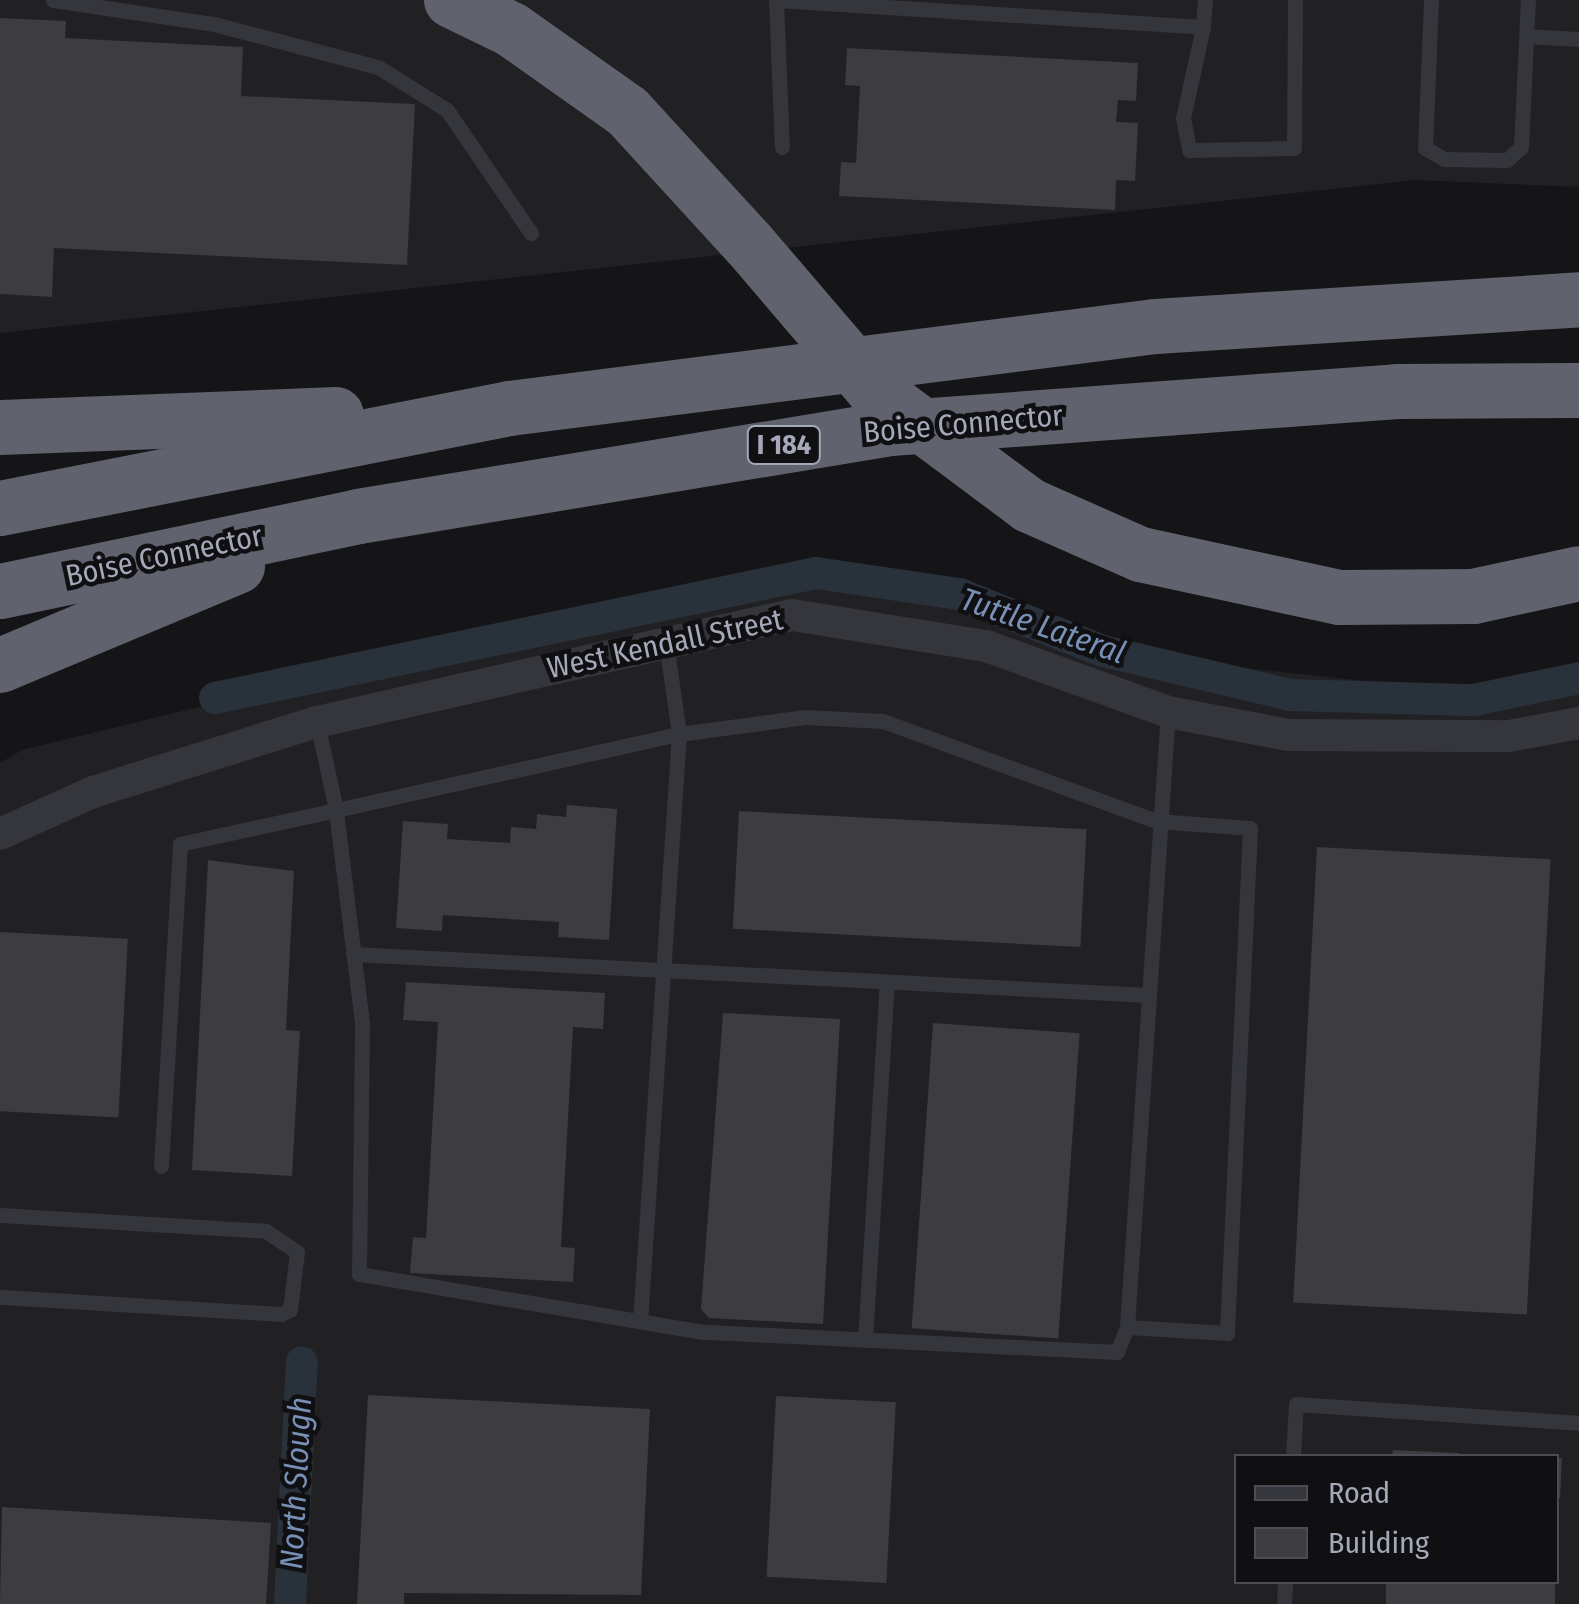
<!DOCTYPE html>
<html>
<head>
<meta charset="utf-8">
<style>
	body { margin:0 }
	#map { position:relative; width:1579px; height:1604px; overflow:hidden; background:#151416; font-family:"Fira Sans Condensed",sans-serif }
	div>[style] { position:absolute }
	.built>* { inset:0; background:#212023 }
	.canal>* { height:32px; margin:-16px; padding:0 16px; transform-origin:16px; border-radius:16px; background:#29313b }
	.building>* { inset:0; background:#3c3c41; transform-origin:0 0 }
	.service>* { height:15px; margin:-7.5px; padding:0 7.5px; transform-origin:7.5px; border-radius:7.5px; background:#35353c }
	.minor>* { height:32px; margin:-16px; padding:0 16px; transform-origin:16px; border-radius:16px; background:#35353c }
	.motorway>* { height:55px; margin:-27.5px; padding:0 27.5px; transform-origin:27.5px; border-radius:27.5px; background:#60626d }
	.motorway-bridge>* { height:55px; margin:-27.5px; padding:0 27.5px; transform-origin:27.5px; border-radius:27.5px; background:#60626d }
	span { translate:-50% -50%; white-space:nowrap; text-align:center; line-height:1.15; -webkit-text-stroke:9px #100f11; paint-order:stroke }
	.shield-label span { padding:2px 8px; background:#100f11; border:2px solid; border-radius:8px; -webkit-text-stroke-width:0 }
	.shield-label { font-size:28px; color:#a5a8b8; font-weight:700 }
	.street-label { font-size:30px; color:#a5a8b8 }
	.water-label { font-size:32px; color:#7890b6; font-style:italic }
	.legend { position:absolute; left:1234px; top:1454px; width:325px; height:130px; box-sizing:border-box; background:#100f11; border:2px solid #4c4c54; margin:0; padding:12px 18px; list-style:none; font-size:30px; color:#a5a8b8 }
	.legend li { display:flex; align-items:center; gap:20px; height:50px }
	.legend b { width:50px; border:2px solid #4c4c54 }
</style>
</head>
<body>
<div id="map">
	<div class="built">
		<i style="clip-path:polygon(0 0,1579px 0,1579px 187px,1415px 180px,0 333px)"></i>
		<i style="clip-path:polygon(evenodd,802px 560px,959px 580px,1170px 660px,1458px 691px,1579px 663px,1579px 1604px,0 1604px,0 763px,22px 750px,802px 560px,1236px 1456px,1556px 1456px,1556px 1582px,1236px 1582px,1236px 1456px)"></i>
	</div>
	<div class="canal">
		<i style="left:215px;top:698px;width:614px;rotate:-11.75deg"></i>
		<i style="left:816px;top:573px;width:145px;rotate:8.4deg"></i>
		<i style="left:959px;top:594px;width:155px;rotate:21.6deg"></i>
		<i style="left:1103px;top:651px;width:192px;rotate:13.2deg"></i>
		<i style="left:1290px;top:695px;width:184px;rotate:1.6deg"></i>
		<i style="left:1474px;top:700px;width:107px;rotate:-11.8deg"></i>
		<i style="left:290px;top:1604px;width:242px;rotate:-87.2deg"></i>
	</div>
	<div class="building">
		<i style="clip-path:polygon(0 18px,66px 21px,65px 38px,243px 47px,241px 96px,415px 104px,407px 265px,54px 248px,52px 297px,0 294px)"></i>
		<i style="clip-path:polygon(847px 48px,1138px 63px,1136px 101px,1118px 100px,1116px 122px,1138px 123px,1135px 181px,1116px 180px,1115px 210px,839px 196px,841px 162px,856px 163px,860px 86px,845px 85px)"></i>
		<i style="clip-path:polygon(567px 805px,617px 809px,609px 940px,558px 937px,559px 922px,443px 915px,442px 931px,396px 928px,403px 821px,448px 824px,447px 839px,510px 843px,511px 827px,536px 829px,537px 814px,566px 817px)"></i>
		<i style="left:739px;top:811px;width:348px;height:118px;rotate:3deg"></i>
		<i style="left:1317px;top:847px;width:234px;height:456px;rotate:3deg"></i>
		<i style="clip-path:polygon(208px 860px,294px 871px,286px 1030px,300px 1031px,292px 1176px,192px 1170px)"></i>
		<i style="left:0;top:932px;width:128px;height:179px;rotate:3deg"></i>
		<i style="clip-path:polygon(406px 982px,605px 993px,603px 1029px,573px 1027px,561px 1247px,575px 1248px,573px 1282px,410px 1273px,413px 1237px,426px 1238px,438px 1022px,403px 1020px)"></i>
		<i style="clip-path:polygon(723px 1013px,840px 1019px,823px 1324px,709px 1318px,701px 1309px)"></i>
		<i style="left:933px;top:1023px;width:147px;height:306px;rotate:4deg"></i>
		<i style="clip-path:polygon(368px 1395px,650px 1409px,641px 1595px,404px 1593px,404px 1604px,357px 1604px)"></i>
		<i style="left:776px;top:1396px;width:120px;height:181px;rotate:3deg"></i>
		<i style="clip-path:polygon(1393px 1450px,1459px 1453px,1459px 1456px,1392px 1456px)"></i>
		<i style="clip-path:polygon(1556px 1458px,1562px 1458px,1560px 1498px,1556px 1498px)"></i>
		<i style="clip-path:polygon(2px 1507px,271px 1523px,266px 1604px,0 1604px)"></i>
		<i style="left:1386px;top:1582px;width:169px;height:22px"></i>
	</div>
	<div class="service">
		<i style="left:53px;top:0;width:163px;rotate:8.5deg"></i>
		<i style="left:214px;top:24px;width:170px;rotate:14.7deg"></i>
		<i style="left:378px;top:67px;width:81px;rotate:31.9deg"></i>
		<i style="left:447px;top:110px;width:149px;rotate:55.7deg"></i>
		<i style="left:776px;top:0;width:428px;rotate:3.6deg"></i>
		<i style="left:1203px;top:27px;width:27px;rotate:-86deg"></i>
		<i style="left:776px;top:0;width:147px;rotate:87.7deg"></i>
		<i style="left:1431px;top:0;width:148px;rotate:92.3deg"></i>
		<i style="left:1425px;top:148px;width:22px;rotate:30deg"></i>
		<i style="left:1444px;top:159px;width:63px;rotate:0.9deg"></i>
		<i style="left:1507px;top:160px;width:19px;rotate:-43deg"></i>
		<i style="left:1521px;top:147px;width:147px;rotate:-87.3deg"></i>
		<i style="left:1203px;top:27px;width:93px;rotate:102.4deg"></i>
		<i style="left:1183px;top:118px;width:33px;rotate:79deg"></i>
		<i style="left:1189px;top:150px;width:105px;rotate:-1.1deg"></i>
		<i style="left:1294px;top:148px;width:148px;rotate:-89.6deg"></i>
		<i style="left:1527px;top:36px;width:52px;rotate:3.3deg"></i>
		<i style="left:353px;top:954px;width:796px;rotate:2.95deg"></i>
		<i style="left:161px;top:1166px;width:323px;rotate:-86.6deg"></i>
		<i style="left:180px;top:844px;width:160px;rotate:-12.3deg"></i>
		<i style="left:336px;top:810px;width:351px;rotate:-12.5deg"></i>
		<i style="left:679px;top:734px;width:127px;rotate:-7.7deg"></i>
		<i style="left:805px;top:717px;width:78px;rotate:2.9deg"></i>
		<i style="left:883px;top:721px;width:292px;rotate:20.1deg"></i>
		<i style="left:1157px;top:821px;width:93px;rotate:4.3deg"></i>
		<i style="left:1250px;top:828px;width:506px;rotate:92.61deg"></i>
		<i style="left:1227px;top:1333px;width:100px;rotate:-176.6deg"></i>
		<i style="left:1127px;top:1327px;width:27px;rotate:112deg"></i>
		<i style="left:1117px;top:1352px;width:414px;rotate:-177.2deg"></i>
		<i style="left:703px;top:1332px;width:349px;rotate:-170.4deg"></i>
		<i style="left:359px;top:1274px;width:251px;rotate:-89.3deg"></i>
		<i style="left:362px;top:1023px;width:215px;rotate:-97deg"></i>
		<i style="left:336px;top:810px;width:90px;rotate:-102.2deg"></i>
		<i style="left:0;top:1215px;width:266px;rotate:3.4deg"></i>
		<i style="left:266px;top:1231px;width:37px;rotate:34deg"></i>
		<i style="left:297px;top:1252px;width:58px;rotate:96.9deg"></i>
		<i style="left:290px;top:1310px;width:10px;rotate:156deg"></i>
		<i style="left:281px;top:1314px;width:282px;rotate:-176.5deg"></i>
		<i style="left:640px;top:1321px;width:588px;rotate:-86.2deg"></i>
		<i style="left:679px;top:734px;width:92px;rotate:-98.1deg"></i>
		<i style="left:1127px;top:1327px;width:616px;rotate:-86.19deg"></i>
		<i style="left:865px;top:1340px;width:359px;rotate:-86.5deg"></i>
		<i style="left:1293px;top:1456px;width:52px;rotate:-86.7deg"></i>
		<i style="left:1296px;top:1404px;width:284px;rotate:3.8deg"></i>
		<i style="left:1284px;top:1604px;width:22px;rotate:-87deg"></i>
	</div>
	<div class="minor">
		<i style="left:0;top:834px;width:102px;rotate:-24.3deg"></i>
		<i style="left:93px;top:792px;width:235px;rotate:-17.4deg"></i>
		<i style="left:317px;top:722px;width:487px;rotate:-12.7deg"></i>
		<i style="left:792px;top:615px;width:196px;rotate:9.1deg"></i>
		<i style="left:986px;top:646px;width:194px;rotate:19.9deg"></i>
		<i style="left:1168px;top:712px;width:123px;rotate:10.8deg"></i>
		<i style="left:1289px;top:735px;width:220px;rotate:0.3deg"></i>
		<i style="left:1509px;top:736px;width:71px;rotate:-10.5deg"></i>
	</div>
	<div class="motorway">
		<i style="left:451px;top:0;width:67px;rotate:25.8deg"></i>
		<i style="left:511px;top:29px;width:142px;rotate:35.3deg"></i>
		<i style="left:627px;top:111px;width:180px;rotate:47.5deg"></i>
		<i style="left:0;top:427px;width:336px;rotate:-2.2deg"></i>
		<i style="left:1029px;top:505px;width:121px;rotate:23.8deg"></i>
		<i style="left:1140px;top:554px;width:204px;rotate:12.2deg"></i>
		<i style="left:1339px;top:597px;width:134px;rotate:-0.4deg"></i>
		<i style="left:1473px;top:596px;width:108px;rotate:-12.2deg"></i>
		<i style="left:0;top:508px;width:519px;rotate:-11.11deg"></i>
		<i style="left:509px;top:408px;width:651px;rotate:-7.23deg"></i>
		<i style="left:1155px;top:326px;width:425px;rotate:-3.6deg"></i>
		<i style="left:0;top:591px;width:366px;rotate:-11.8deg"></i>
		<i style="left:358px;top:516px;width:539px;rotate:-9.39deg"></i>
		<i style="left:890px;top:428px;width:508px;rotate:-4.17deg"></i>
		<i style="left:1397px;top:391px;width:182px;rotate:-0.3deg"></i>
		<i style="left:0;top:665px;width:257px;rotate:-22.7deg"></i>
	</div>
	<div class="motorway-bridge">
		<i style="left:749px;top:244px;width:189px;rotate:49.5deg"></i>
		<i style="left:872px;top:388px;width:196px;rotate:36.7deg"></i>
	</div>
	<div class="shield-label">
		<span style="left:784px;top:445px">I 184</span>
	</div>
	<div class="street-label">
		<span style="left:963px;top:424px;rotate:-5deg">Boise Connector</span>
		<span style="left:164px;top:556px;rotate:-12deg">Boise Connector</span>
		<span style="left:665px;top:644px;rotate:-12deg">West Kendall Street</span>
	</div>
	<div class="water-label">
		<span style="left:1043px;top:626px;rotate:19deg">Tuttle Lateral</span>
		<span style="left:296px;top:1483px;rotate:-87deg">North Slough</span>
	</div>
	<ul class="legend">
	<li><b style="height:12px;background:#35353c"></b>Road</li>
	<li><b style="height:28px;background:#3c3c41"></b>Building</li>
	</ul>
</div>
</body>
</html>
